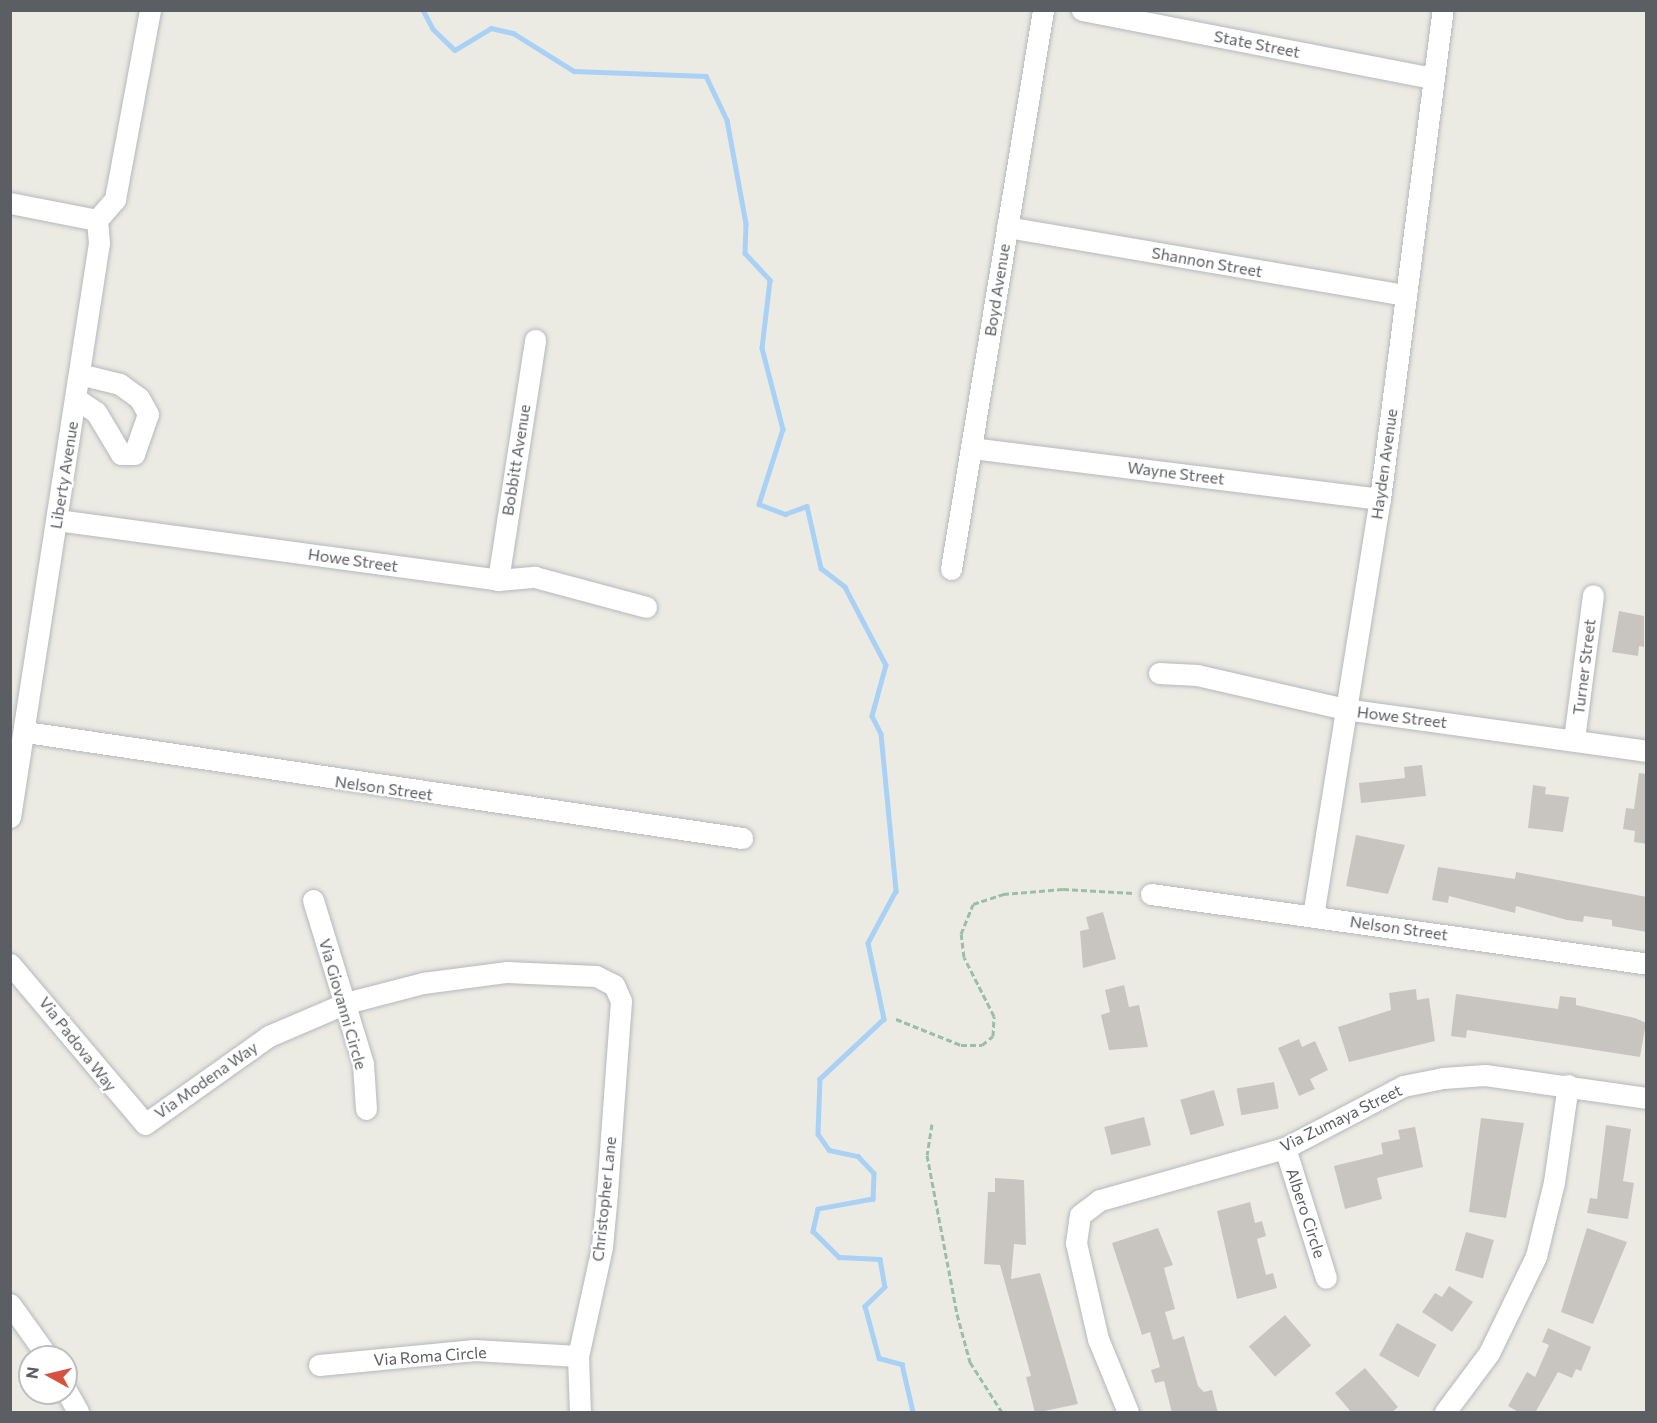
<!DOCTYPE html>
<html>
<head>
<meta charset="utf-8">
<style>
	body { margin:0 }
	#map { position:relative; width:1657px; height:1423px; overflow:hidden; background:#ecebe3; font-family:Commissioner,sans-serif }
	div>[style] { position:absolute }
	.stream>* { height:4.5px; margin:-2.25px; padding:0 2.25px; transform-origin:2.25px; border-radius:2.25px; background:#a9d1f6 }
	.building>* { inset:0; background:#c8c5c0; transform-origin:0 0 }
	.path>* { height:3px; margin-top:-1.5px; transform-origin:0; background:repeating-linear-gradient(90deg,#9abfa7 0 6px,transparent 0 9px) }
	.roads { filter:drop-shadow(0 0 2px #b5b8bc) drop-shadow(0 0 2px #b5b8bc) }
	.minor>* { height:21px; margin:-10.5px; padding:0 10.5px; transform-origin:10.5px; border-radius:10.5px; background:#fff }
	span { translate:-50% -50%; white-space:nowrap; text-align:center; line-height:1.15; -webkit-text-stroke:4.5px #fff; paint-order:stroke }
	.street-label { font-size:16px; color:#5b5e62 }
	.frame { position:absolute; inset:0; border:12px solid #5b5e62; pointer-events:none }
	.north { position:absolute; left:18px; top:1345px; width:60px; height:60px; box-sizing:border-box; background:#fff; border:2px solid #bdbfc0; border-radius:50%; rotate:278deg; font-size:16px; font-weight:700; line-height:24px; text-align:center; color:#5b5e62 }
	.north::after { content:''; display:block; margin:auto; width:21px; height:27px; background:#d7523e; clip-path:polygon(50% 0,100% 100%,50% 72%,0 100%) }
</style>
</head>
<body>
<div id="map">
	<div class="stream">
		<i style="left:423px;top:10px;width:21px;rotate:62deg"></i>
		<i style="left:433px;top:29px;width:30px;rotate:44deg"></i>
		<i style="left:455px;top:50px;width:42px;rotate:-31.4deg"></i>
		<i style="left:491px;top:28px;width:23px;rotate:13deg"></i>
		<i style="left:513px;top:33px;width:72px;rotate:31.9deg"></i>
		<i style="left:574px;top:71px;width:132px;rotate:2.2deg"></i>
		<i style="left:706px;top:76px;width:49px;rotate:64.5deg"></i>
		<i style="left:727px;top:120px;width:106px;rotate:79.6deg"></i>
		<i style="left:746px;top:224px;width:29px;rotate:92deg"></i>
		<i style="left:745px;top:253px;width:37px;rotate:47deg"></i>
		<i style="left:770px;top:280px;width:68px;rotate:96.7deg"></i>
		<i style="left:762px;top:348px;width:84px;rotate:75.5deg"></i>
		<i style="left:783px;top:429px;width:79px;rotate:107.7deg"></i>
		<i style="left:759px;top:504px;width:28px;rotate:21deg"></i>
		<i style="left:785px;top:514px;width:23px;rotate:-20deg"></i>
		<i style="left:807px;top:506px;width:64px;rotate:77.3deg"></i>
		<i style="left:821px;top:568px;width:31px;rotate:38deg"></i>
		<i style="left:845px;top:587px;width:88px;rotate:62.3deg"></i>
		<i style="left:886px;top:665px;width:53px;rotate:105.4deg"></i>
		<i style="left:872px;top:716px;width:20px;rotate:63deg"></i>
		<i style="left:881px;top:734px;width:158px;rotate:84.5deg"></i>
		<i style="left:896px;top:891px;width:59px;rotate:118.3deg"></i>
		<i style="left:868px;top:943px;width:78px;rotate:78.1deg"></i>
		<i style="left:884px;top:1019px;width:88px;rotate:136.8deg"></i>
		<i style="left:820px;top:1079px;width:55px;rotate:92.1deg"></i>
		<i style="left:818px;top:1134px;width:19px;rotate:55deg"></i>
		<i style="left:829px;top:1150px;width:30px;rotate:12deg"></i>
		<i style="left:858px;top:1156px;width:23px;rotate:47deg"></i>
		<i style="left:874px;top:1173px;width:26px;rotate:92deg"></i>
		<i style="left:873px;top:1199px;width:56px;rotate:169.7deg"></i>
		<i style="left:818px;top:1209px;width:23px;rotate:103deg"></i>
		<i style="left:813px;top:1231px;width:37px;rotate:45deg"></i>
		<i style="left:839px;top:1257px;width:41px;rotate:2.8deg"></i>
		<i style="left:880px;top:1259px;width:28px;rotate:80deg"></i>
		<i style="left:885px;top:1287px;width:28px;rotate:136deg"></i>
		<i style="left:865px;top:1306px;width:54px;rotate:74.9deg"></i>
		<i style="left:879px;top:1358px;width:24px;rotate:15deg"></i>
		<i style="left:902px;top:1364px;width:49px;rotate:77.1deg"></i>
	</div>
	<div class="building">
		<i style="clip-path:polygon(1619px 611px,1644px 616px,1644px 647px,1639px 646px,1638px 656px,1612px 652px)"></i>
		<i style="clip-path:polygon(1422px 765px,1426px 796px,1361px 803px,1359px 783px,1405px 778px,1404px 767px)"></i>
		<i style="clip-path:polygon(1639px 773px,1647px 774px,1647px 844px,1634px 842px,1635px 831px,1623px 829px,1626px 808px,1634px 809px)"></i>
		<i style="clip-path:polygon(1533px 785px,1546px 787px,1545px 794px,1569px 797px,1563px 832px,1528px 828px)"></i>
		<i style="clip-path:polygon(1356px 835px,1405px 845px,1388px 894px,1346px 886px)"></i>
		<i style="clip-path:polygon(1438px 867px,1515px 879px,1516px 872px,1647px 897px,1647px 932px,1612px 926px,1612px 920px,1584px 916px,1583px 922px,1567px 920px,1516px 906px,1515px 913px,1449px 896px,1448px 903px,1432px 900px)"></i>
		<i style="clip-path:polygon(1103px 912px,1116px 959px,1083px 968px,1080px 931px,1089px 929px,1086px 917px)"></i>
		<i style="clip-path:polygon(1124px 985px,1129px 1007px,1139px 1005px,1148px 1047px,1109px 1050px,1101px 1015px,1110px 1012px,1105px 990px)"></i>
		<i style="clip-path:polygon(1416px 989px,1417px 1000px,1429px 998px,1435px 1041px,1349px 1062px,1338px 1027px,1391px 1010px,1389px 993px)"></i>
		<i style="clip-path:polygon(1456px 994px,1558px 1009px,1560px 996px,1576px 998px,1576px 1005px,1635px 1018px,1646px 1023px,1640px 1057px,1467px 1030px,1466px 1038px,1451px 1036px)"></i>
		<i style="clip-path:polygon(1299px 1039px,1302px 1047px,1315px 1041px,1328px 1070px,1310px 1079px,1315px 1089px,1299px 1096px,1278px 1048px)"></i>
		<i style="left:1274px;top:1082px;width:27px;height:38px;rotate:80deg"></i>
		<i style="left:1214px;top:1090px;width:37px;height:35px;rotate:74deg"></i>
		<i style="left:1144px;top:1117px;width:29px;height:41px;rotate:76deg"></i>
		<i style="clip-path:polygon(1481px 1118px,1524px 1123px,1506px 1218px,1469px 1212px)"></i>
		<i style="clip-path:polygon(1606px 1125px,1631px 1129px,1623px 1181px,1634px 1183px,1628px 1219px,1587px 1213px,1590px 1198px,1597px 1199px)"></i>
		<i style="clip-path:polygon(1415px 1127px,1423px 1167px,1377px 1178px,1382px 1199px,1345px 1209px,1334px 1166px,1383px 1154px,1381px 1143px,1400px 1139px,1398px 1130px)"></i>
		<i style="clip-path:polygon(995px 1178px,1024px 1180px,1026px 1245px,1014px 1244px,1011px 1279px,1040px 1273px,1078px 1404px,1035px 1413px,1026px 1377px,1031px 1376px,1000px 1265px,984px 1264px,988px 1192px,995px 1192px)"></i>
		<i style="clip-path:polygon(1250px 1202px,1255px 1223px,1262px 1221px,1266px 1236px,1257px 1239px,1266px 1275px,1273px 1273px,1277px 1288px,1237px 1299px,1217px 1211px)"></i>
		<i style="clip-path:polygon(1158px 1228px,1173px 1265px,1164px 1268px,1175px 1309px,1165px 1312px,1173px 1340px,1184px 1336px,1198px 1386px,1204px 1392px,1212px 1390px,1218px 1413px,1172px 1413px,1164px 1381px,1155px 1383px,1151px 1370px,1160px 1367px,1150px 1332px,1142px 1335px,1112px 1243px)"></i>
		<i style="clip-path:polygon(1587px 1228px,1627px 1242px,1593px 1324px,1561px 1312px)"></i>
		<i style="left:1466px;top:1232px;width:29px;height:40px;rotate:16deg"></i>
		<i style="clip-path:polygon(1449px 1286px,1473px 1302px,1452px 1332px,1422px 1312px,1435px 1293px,1442px 1297px)"></i>
		<i style="left:1285px;top:1315px;width:40px;height:48px;rotate:49deg"></i>
		<i style="left:1397px;top:1323px;width:45px;height:37px;rotate:29deg"></i>
		<i style="clip-path:polygon(1548px 1328px,1591px 1347px,1581px 1371px,1576px 1369px,1572px 1378px,1558px 1372px,1535px 1413px,1520px 1413px,1508px 1406px,1527px 1372px,1535px 1377px,1549px 1345px,1542px 1342px)"></i>
		<i style="clip-path:polygon(1365px 1368px,1398px 1407px,1391px 1413px,1352px 1413px,1335px 1393px)"></i>
	</div>
	<div class="path">
		<i style="left:896px;top:1019px;width:70px;rotate:21.8deg"></i>
		<i style="left:961px;top:1045px;width:21px"></i>
		<i style="left:982px;top:1045px;width:14px;rotate:-39deg"></i>
		<i style="left:993px;top:1036px;width:20px;rotate:-87deg"></i>
		<i style="left:994px;top:1016px;width:66px;rotate:-117deg"></i>
		<i style="left:964px;top:957px;width:23px;rotate:-97deg"></i>
		<i style="left:961px;top:934px;width:32px;rotate:-68deg"></i>
		<i style="left:973px;top:904px;width:32px;rotate:-18deg"></i>
		<i style="left:1003px;top:894px;width:60px;rotate:-4.8deg"></i>
		<i style="left:1063px;top:889px;width:71px;rotate:3.2deg"></i>
		<i style="left:932px;top:1124px;width:31px;rotate:99deg"></i>
		<i style="left:927px;top:1155px;width:162px;rotate:79.3deg"></i>
		<i style="left:957px;top:1314px;width:50px;rotate:74.8deg"></i>
		<i style="left:970px;top:1362px;width:59px;rotate:57.4deg"></i>
	</div>
	<div class="roads">
		<div class="minor">
			<i style="left:1082px;top:10px;width:356px;rotate:11deg"></i>
			<i style="left:10px;top:203px;width:89px;rotate:11.1deg"></i>
			<i style="left:97px;top:220px;width:28px;rotate:-49deg"></i>
			<i style="left:115px;top:199px;width:192px;rotate:-79.5deg"></i>
			<i style="left:1007px;top:227px;width:405px;rotate:9.7deg"></i>
			<i style="left:75px;top:398px;width:25px;rotate:34deg"></i>
			<i style="left:96px;top:412px;width:49px;rotate:59.2deg"></i>
			<i style="left:121px;top:454px;width:13px"></i>
			<i style="left:134px;top:454px;width:42px;rotate:-70.7deg"></i>
			<i style="left:148px;top:414px;width:18px;rotate:-119deg"></i>
			<i style="left:139px;top:398px;width:24px;rotate:-144deg"></i>
			<i style="left:120px;top:384px;width:42px;rotate:-166.3deg"></i>
			<i style="left:971px;top:448px;width:412px;rotate:7.1deg"></i>
			<i style="left:57px;top:520px;width:445px;rotate:7.7deg"></i>
			<i style="left:498px;top:580px;width:37px;rotate:-5deg"></i>
			<i style="left:535px;top:577px;width:115px;rotate:15.1deg"></i>
			<i style="left:951px;top:569px;width:567px;rotate:-80.65deg"></i>
			<i style="left:498px;top:580px;width:243px;rotate:-81.2deg"></i>
			<i style="left:1159px;top:673px;width:38px;rotate:3deg"></i>
			<i style="left:1197px;top:675px;width:152px;rotate:12.9deg"></i>
			<i style="left:1345px;top:709px;width:304px;rotate:7.9deg"></i>
			<i style="left:26px;top:732px;width:724px;rotate:8.42deg"></i>
			<i style="left:1574px;top:739px;width:145px;rotate:-82.5deg"></i>
			<i style="left:10px;top:817px;width:581px;rotate:-81.19deg"></i>
			<i style="left:99px;top:243px;width:23px;rotate:-95deg"></i>
			<i style="left:1151px;top:894px;width:500px;rotate:8deg"></i>
			<i style="left:313px;top:900px;width:171px;rotate:73deg"></i>
			<i style="left:363px;top:1064px;width:45px;rotate:86.2deg"></i>
			<i style="left:1313px;top:916px;width:422px;rotate:-80.9deg"></i>
			<i style="left:1380px;top:499px;width:493px;rotate:-82.7deg"></i>
			<i style="left:10px;top:964px;width:209px;rotate:49.8deg"></i>
			<i style="left:145px;top:1124px;width:152px;rotate:-35.4deg"></i>
			<i style="left:269px;top:1036px;width:84px;rotate:-23.2deg"></i>
			<i style="left:346px;top:1003px;width:80px;rotate:-14.6deg"></i>
			<i style="left:423px;top:983px;width:85px;rotate:-7.5deg"></i>
			<i style="left:507px;top:972px;width:89px;rotate:2.6deg"></i>
			<i style="left:596px;top:976px;width:20px;rotate:27deg"></i>
			<i style="left:614px;top:985px;width:17px;rotate:66deg"></i>
			<i style="left:621px;top:1001px;width:193px;rotate:94.2deg"></i>
			<i style="left:607px;top:1193px;width:54px;rotate:95.3deg"></i>
			<i style="left:602px;top:1247px;width:112px;rotate:102.4deg"></i>
			<i style="left:578px;top:1356px;width:56px;rotate:88deg"></i>
			<i style="left:1285px;top:1148px;width:136px;rotate:72.5deg"></i>
			<i style="left:10px;top:1304px;width:65px;rotate:54.4deg"></i>
			<i style="left:319px;top:1365px;width:156px;rotate:-5.5deg"></i>
			<i style="left:474px;top:1350px;width:104px;rotate:3.3deg"></i>
			<i style="left:66px;top:1390px;width:25px;rotate:61deg"></i>
			<i style="left:1128px;top:1412px;width:79px;rotate:-112.3deg"></i>
			<i style="left:1098px;top:1339px;width:98px;rotate:-102.9deg"></i>
			<i style="left:1076px;top:1243px;width:28px;rotate:-82deg"></i>
			<i style="left:1080px;top:1215px;width:25px;rotate:-37deg"></i>
			<i style="left:1100px;top:1200px;width:192px;rotate:-15.7deg"></i>
			<i style="left:1285px;top:1148px;width:133px;rotate:-27.7deg"></i>
			<i style="left:1403px;top:1086px;width:41px;rotate:-11.3deg"></i>
			<i style="left:1443px;top:1078px;width:42px;rotate:-4.1deg"></i>
			<i style="left:1485px;top:1075px;width:163px;rotate:8.1deg"></i>
			<i style="left:1445px;top:1412px;width:74px;rotate:-53.3deg"></i>
			<i style="left:1489px;top:1353px;width:108px;rotate:-64.1deg"></i>
			<i style="left:1536px;top:1256px;width:76px;rotate:-76.3deg"></i>
			<i style="left:1554px;top:1182px;width:98px;rotate:-81.8deg"></i>
		</div>
	</div>
	<div class="street-label">
		<span style="left:1257px;top:44px;rotate:11deg">State Street</span>
		<span style="left:1207px;top:262px;rotate:10deg">Shannon Street</span>
		<span style="left:997px;top:290px;rotate:-81deg">Boyd Avenue</span>
		<span style="left:516px;top:460px;rotate:-81deg">Bobbitt Avenue</span>
		<span style="left:1384px;top:464px;rotate:-82deg">Hayden Avenue</span>
		<span style="left:1176px;top:473px;rotate:7deg">Wayne Street</span>
		<span style="left:64px;top:475px;rotate:-81deg">Liberty Avenue</span>
		<span style="left:353px;top:560px;rotate:8deg">Howe Street</span>
		<span style="left:1584px;top:667px;rotate:-83deg">Turner Street</span>
		<span style="left:1402px;top:717px;rotate:7deg">Howe Street</span>
		<span style="left:384px;top:788px;rotate:8deg">Nelson Street</span>
		<span style="left:1399px;top:928px;rotate:8deg">Nelson Street</span>
		<span style="left:343px;top:1004px;rotate:74deg">Via Giovanni Circle</span>
		<span style="left:78px;top:1044px;rotate:52deg">Via Padova Way</span>
		<span style="left:206px;top:1080px;rotate:-35deg">Via Modena Way</span>
		<span style="left:1341px;top:1118px;rotate:-26deg">Via Zumaya Street</span>
		<span style="left:604px;top:1199px;rotate:-84deg">Christopher Lane</span>
		<span style="left:1306px;top:1213px;rotate:72deg">Albero Circle</span>
		<span style="left:430px;top:1356px;rotate:-4deg">Via Roma Circle</span>
	</div>
	<div class="frame"></div>
	<div class="north">N</div>
</div>
</body>
</html>
